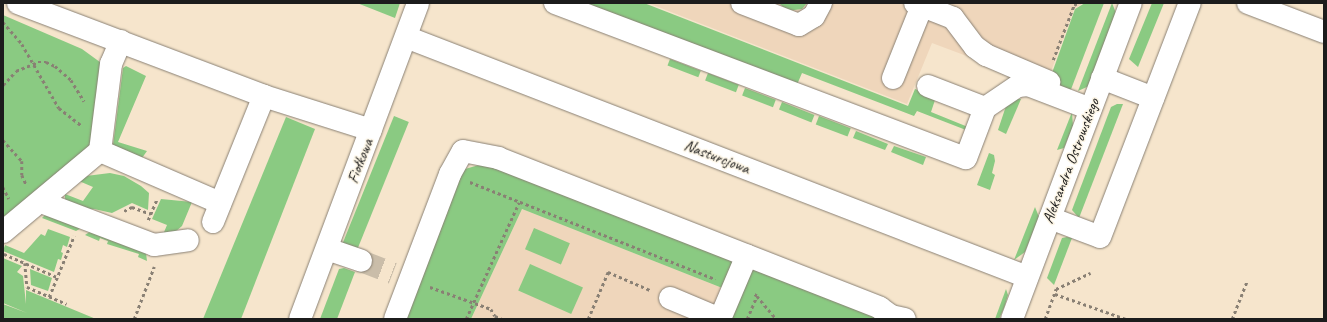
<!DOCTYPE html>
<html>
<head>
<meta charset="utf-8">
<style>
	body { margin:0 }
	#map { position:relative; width:1327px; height:322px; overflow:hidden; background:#f6e5cc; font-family:Caveat,sans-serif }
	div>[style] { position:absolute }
	.built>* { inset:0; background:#efd6bb }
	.green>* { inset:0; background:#8aca82; transform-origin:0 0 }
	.minor-tunnel>* { height:22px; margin-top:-11px; transform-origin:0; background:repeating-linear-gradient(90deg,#cabda9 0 22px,transparent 0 33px) }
	.path>* { height:2.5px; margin-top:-1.25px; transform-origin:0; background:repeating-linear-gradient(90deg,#898074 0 3px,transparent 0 6px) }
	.roads { filter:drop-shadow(0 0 1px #898074) drop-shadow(0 0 1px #898074) }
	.minor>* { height:22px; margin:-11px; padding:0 11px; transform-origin:11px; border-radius:11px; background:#fff }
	span { translate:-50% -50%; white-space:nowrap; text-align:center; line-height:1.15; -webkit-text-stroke:3px #fcf5e5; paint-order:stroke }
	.street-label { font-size:16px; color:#1c1c1c }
	.frame { position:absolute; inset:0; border:4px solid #1c1c1c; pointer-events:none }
</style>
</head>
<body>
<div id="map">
	<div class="built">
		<i style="clip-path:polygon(648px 3px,1083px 3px,1074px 9px,1050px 74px,1023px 77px,932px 43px,907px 104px)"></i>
		<i style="clip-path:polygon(522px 209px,740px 295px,730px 319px,471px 319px)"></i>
	</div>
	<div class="green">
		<i style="clip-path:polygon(357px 3px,400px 3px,395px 18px)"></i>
		<i style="clip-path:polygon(571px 3px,644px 3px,908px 106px,915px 89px,936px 97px,931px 112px,968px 127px,966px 130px,917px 111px,914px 116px,802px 73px,796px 87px)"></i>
		<i style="clip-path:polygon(785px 3px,807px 3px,802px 9px,787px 11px,780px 4px)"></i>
		<i style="clip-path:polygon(1085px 3px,1104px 3px,1070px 92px,1062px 89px,1052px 73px,1075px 9px)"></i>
		<i style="clip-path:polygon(1112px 3px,1116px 13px,1089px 86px,1078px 91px)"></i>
		<i style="clip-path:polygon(1152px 3px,1164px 3px,1138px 67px,1129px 59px)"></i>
		<i style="clip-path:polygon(3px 15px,82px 49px,104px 65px,92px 144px,3px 219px)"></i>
		<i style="left:670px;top:59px;width:33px;height:7px;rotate:21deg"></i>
		<i style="clip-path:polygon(126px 66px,146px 76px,118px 142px,147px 151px,142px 158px,113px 145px,123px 68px)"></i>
		<i style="left:708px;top:73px;width:33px;height:8px;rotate:21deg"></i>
		<i style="left:745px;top:88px;width:33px;height:8px;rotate:21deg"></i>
		<i style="clip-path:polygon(1016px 99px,1021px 99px,1006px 134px,998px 130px,1007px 103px)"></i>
		<i style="left:782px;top:102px;width:35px;height:8px;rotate:22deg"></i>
		<i style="clip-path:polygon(1117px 104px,1123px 104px,1079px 218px,1072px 210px,1111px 107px)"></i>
		<i style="clip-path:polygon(1072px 112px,1073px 126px,1064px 148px,1057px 150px)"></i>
		<i style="left:394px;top:116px;width:16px;height:139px;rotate:22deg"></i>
		<i style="left:819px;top:116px;width:34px;height:9px;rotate:21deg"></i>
		<i style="clip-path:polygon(286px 117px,315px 129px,241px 319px,203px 319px)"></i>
		<i style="clip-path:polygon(856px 131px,888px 144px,885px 150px,853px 138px)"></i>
		<i style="clip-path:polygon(894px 146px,926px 157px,923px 165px,891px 152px)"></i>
		<i style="clip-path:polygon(989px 153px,994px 155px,995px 161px,992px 173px,995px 175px,990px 190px,977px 185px)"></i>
		<i style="clip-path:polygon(479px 165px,495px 166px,881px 319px,730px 319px,740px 295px,522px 209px,471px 319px,404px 319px,456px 178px,465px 169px)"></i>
		<i style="clip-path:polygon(110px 173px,124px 176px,141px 186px,149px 193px,148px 210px,132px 203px,112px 213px,94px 209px,81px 209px,65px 200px,65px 194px,83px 201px,93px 187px,79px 181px,86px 176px)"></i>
		<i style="clip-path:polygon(161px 199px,192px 202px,182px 226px,175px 232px,162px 237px,167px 225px,152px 219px)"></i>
		<i style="clip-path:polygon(1035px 207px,1039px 217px,1025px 252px,1014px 260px)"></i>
		<i style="clip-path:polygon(45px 215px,85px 226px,76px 231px,42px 218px)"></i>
		<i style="left:534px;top:228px;width:39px;height:23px;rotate:23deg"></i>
		<i style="clip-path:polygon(48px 229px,70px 237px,67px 247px,63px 245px,61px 252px,63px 253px,61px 260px,58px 259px,54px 272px,3px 251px,5px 245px,24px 253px,41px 234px,45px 236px)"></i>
		<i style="clip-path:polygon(91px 231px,146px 253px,147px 261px,138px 257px,139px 254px,107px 244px,108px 241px,100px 238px,99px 241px,85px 235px)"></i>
		<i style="clip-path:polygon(1067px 237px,1072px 238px,1054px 285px,1047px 278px,1062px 238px)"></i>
		<i style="clip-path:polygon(3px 258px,22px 266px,17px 272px,23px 276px,26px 304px,26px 290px,96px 319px,3px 319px,3px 304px,27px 313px,3px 303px)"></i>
		<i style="left:530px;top:264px;width:58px;height:29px;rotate:24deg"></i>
		<i style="clip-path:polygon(344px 268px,355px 272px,337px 319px,320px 319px,339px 269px)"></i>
		<i style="clip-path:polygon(30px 269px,52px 278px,48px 291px,31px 285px)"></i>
		<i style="clip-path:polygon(1006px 289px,1008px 295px,1004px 308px,999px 319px,995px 319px)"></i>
	</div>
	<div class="minor-tunnel">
		<i style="left:361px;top:261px;width:34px;rotate:21deg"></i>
	</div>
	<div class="path">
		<i style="left:3px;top:22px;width:29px;rotate:49deg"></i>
		<i style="left:22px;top:44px;width:74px;rotate:60deg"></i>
		<i style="left:59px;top:108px;width:29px;rotate:38deg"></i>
		<i style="left:1053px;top:60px;width:59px;rotate:-69.1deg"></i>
		<i style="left:1074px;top:5px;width:4px;rotate:-27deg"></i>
		<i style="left:3px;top:85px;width:19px;rotate:-47deg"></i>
		<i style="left:16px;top:71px;width:24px;rotate:-22deg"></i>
		<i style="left:38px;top:62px;width:8px"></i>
		<i style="left:46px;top:62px;width:10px;rotate:24deg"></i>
		<i style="left:55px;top:66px;width:21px;rotate:41deg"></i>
		<i style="left:71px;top:80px;width:25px;rotate:58deg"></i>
		<i style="left:3px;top:140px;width:28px;rotate:48deg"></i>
		<i style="left:22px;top:161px;width:14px;rotate:90deg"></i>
		<i style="left:22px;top:175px;width:10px;rotate:66deg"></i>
		<i style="left:470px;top:182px;width:264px;rotate:21.6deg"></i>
		<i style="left:3px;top:187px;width:13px;rotate:63deg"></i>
		<i style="left:124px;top:211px;width:9px;rotate:-27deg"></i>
		<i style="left:132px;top:207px;width:20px;rotate:20deg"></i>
		<i style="left:148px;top:220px;width:23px;rotate:-67deg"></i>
		<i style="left:4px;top:254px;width:58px;rotate:23.5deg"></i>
		<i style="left:25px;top:263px;width:24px;rotate:85deg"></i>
		<i style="left:27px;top:287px;width:43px;rotate:23deg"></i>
		<i style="left:430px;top:287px;width:65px;rotate:19.8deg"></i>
		<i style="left:491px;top:309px;width:8px;rotate:60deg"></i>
		<i style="left:495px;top:316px;width:8px;rotate:23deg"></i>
		<i style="left:1055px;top:294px;width:75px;rotate:19.4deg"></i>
		<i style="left:757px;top:296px;width:30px;rotate:50deg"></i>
		<i style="left:49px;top:297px;width:66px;rotate:-67.7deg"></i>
		<i style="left:134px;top:319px;width:56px;rotate:-69deg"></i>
		<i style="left:466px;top:319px;width:128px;rotate:-65.6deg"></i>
		<i style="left:588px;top:319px;width:51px;rotate:-66.9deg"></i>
		<i style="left:608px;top:272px;width:46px;rotate:23.2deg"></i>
		<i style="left:747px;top:319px;width:25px;rotate:-67deg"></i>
		<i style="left:757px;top:296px;width:4px;rotate:-153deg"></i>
		<i style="left:1045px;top:319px;width:32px;rotate:-70deg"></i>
		<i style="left:1056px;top:289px;width:38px;rotate:-25deg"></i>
		<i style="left:1232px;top:319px;width:41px;rotate:-68.5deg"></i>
	</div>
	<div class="roads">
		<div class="minor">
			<i style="left:18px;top:3px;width:263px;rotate:20.7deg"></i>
			<i style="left:264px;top:96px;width:112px;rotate:17.6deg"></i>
			<i style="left:555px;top:3px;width:439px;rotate:20.7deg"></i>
			<i style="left:966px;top:158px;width:53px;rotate:-69.2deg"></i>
			<i style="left:985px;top:108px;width:40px;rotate:-34deg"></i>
			<i style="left:1018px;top:86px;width:10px;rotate:-6deg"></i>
			<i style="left:1028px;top:85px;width:67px;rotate:20.9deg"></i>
			<i style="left:742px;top:3px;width:61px;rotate:21.1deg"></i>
			<i style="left:799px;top:25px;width:17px;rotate:-31deg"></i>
			<i style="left:814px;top:16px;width:15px;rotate:-62deg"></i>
			<i style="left:915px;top:3px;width:41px;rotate:21.5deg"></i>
			<i style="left:953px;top:18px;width:36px;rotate:53deg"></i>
			<i style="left:975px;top:47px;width:14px;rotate:36deg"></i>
			<i style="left:986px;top:55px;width:69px;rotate:23.2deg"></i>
			<i style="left:1248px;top:3px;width:81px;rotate:20.9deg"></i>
			<i style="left:406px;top:37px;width:666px;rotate:21.13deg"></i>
			<i style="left:893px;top:78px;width:78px;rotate:-68.1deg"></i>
			<i style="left:1102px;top:78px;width:55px;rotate:21.4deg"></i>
			<i style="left:928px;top:86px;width:61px;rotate:21.1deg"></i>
			<i style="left:100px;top:151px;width:131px;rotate:23.4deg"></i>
			<i style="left:41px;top:202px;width:121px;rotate:20.8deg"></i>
			<i style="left:154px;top:245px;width:34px;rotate:-8deg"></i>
			<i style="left:1050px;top:218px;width:53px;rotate:20.8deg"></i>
			<i style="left:1100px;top:237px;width:251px;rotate:-69deg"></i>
			<i style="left:213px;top:222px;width:136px;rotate:-68deg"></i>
			<i style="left:3px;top:232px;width:126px;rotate:-39.9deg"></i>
			<i style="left:100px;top:151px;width:88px;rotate:-82.8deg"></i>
			<i style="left:111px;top:64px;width:25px;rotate:-67deg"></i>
			<i style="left:327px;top:249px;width:36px;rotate:19deg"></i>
			<i style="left:670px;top:298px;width:54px;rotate:22.8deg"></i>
			<i style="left:720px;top:319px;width:69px;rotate:-67.1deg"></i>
			<i style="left:300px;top:319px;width:337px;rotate:-69.5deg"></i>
			<i style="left:395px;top:319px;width:155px;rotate:-69.2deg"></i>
			<i style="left:450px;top:174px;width:26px;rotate:-61deg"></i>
			<i style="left:463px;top:151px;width:36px;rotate:11deg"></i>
			<i style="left:498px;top:158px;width:410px;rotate:21.4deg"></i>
			<i style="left:880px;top:308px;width:14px;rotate:36deg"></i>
			<i style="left:891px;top:316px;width:14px;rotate:12deg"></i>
			<i style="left:1012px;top:319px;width:338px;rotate:-69.4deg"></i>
		</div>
	</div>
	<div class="street-label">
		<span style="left:717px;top:157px;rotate:21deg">Nasturcjowa</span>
		<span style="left:360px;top:161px;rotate:-69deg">Fiołkowa</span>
		<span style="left:1071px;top:161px;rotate:-69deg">Aleksandra Ostrowskiego</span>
	</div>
	<div class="frame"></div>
</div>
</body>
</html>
